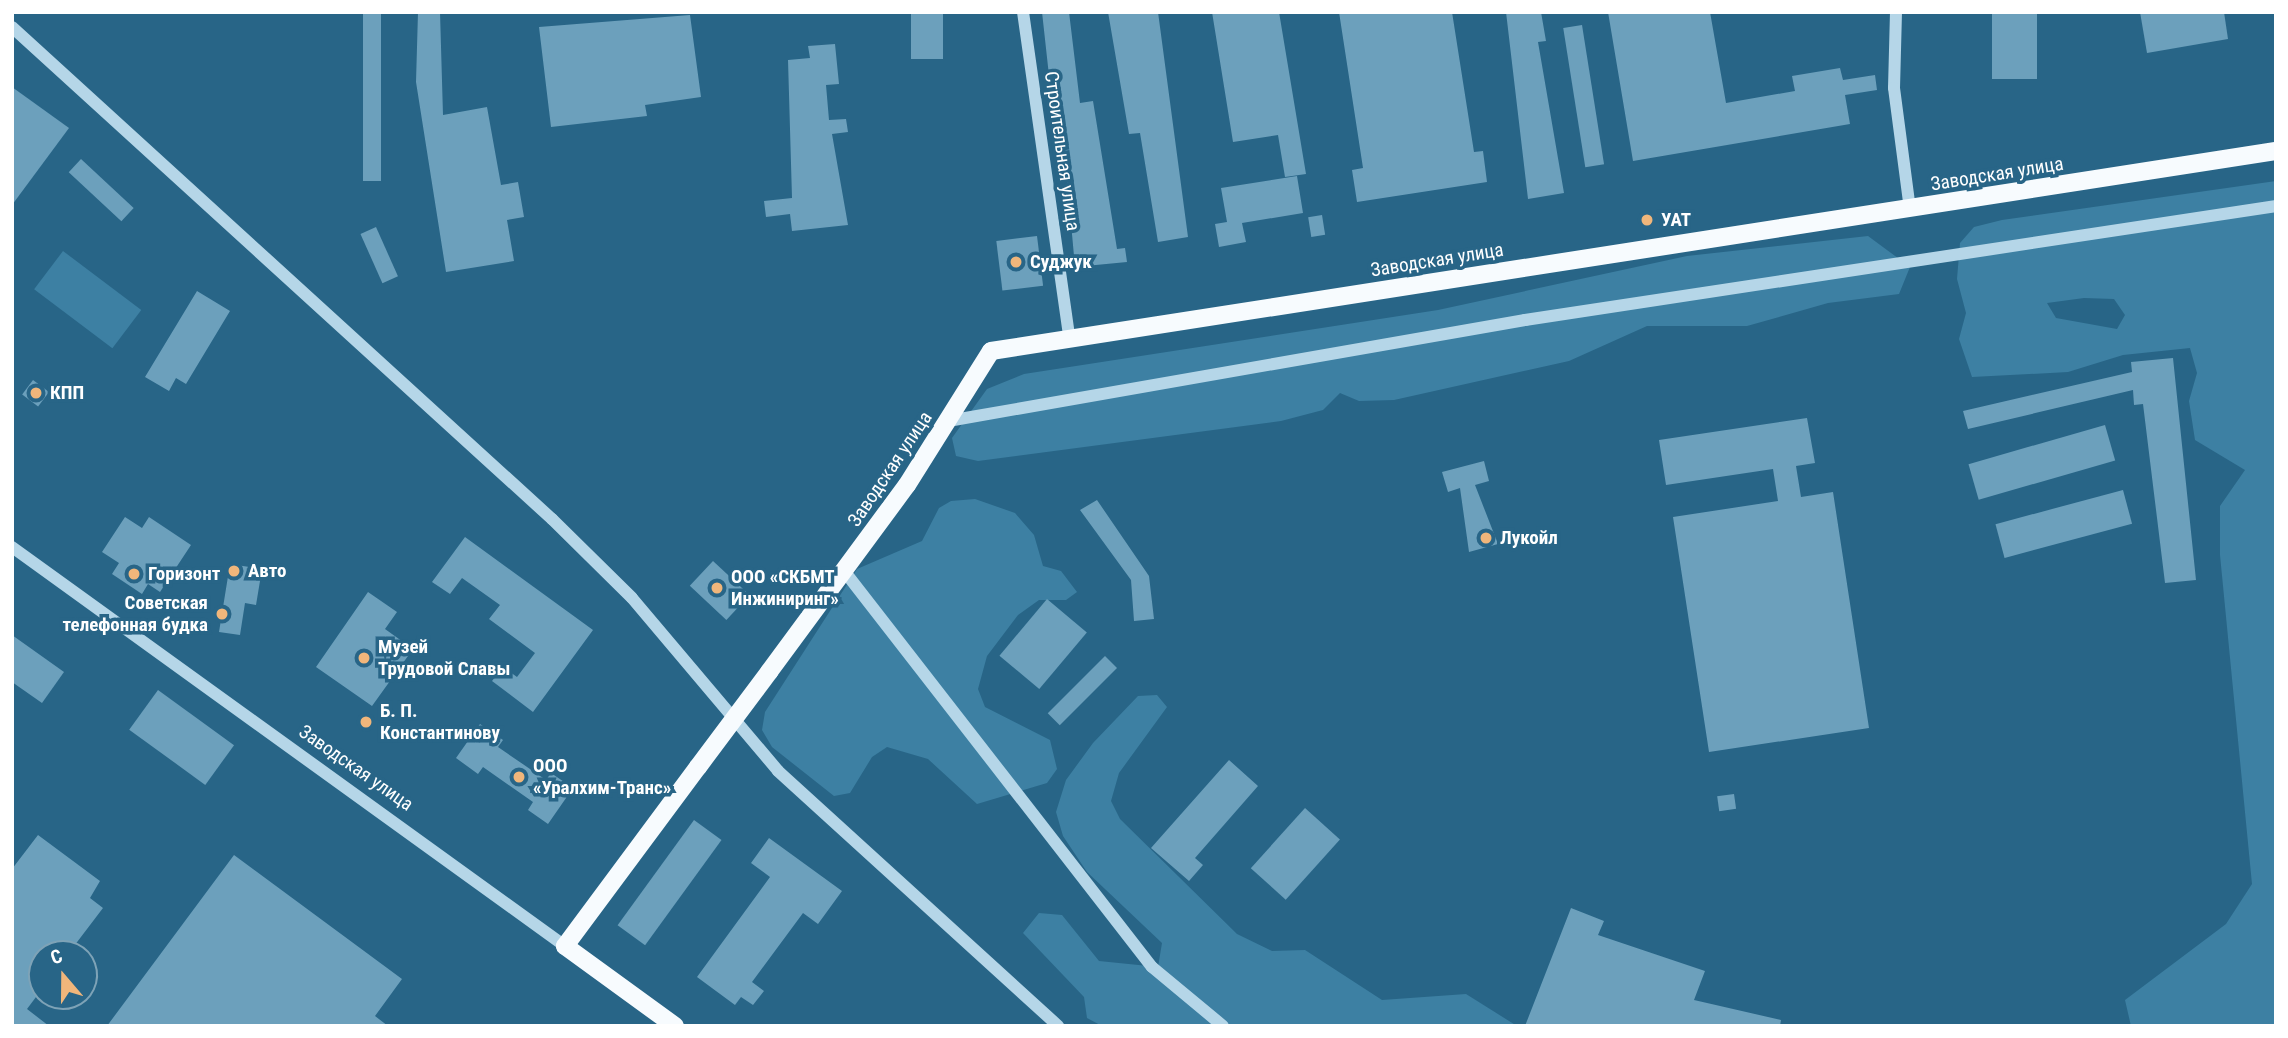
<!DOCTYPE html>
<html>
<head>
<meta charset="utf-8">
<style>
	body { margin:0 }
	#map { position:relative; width:2288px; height:1038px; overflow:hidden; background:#286587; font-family:"Roboto Condensed",sans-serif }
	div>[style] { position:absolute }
	.green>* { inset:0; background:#3d80a3; transform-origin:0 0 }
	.building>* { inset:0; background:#6ca0bc; transform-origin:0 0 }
	.minor>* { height:12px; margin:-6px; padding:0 6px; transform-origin:6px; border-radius:6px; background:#b5d6e8 }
	.major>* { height:18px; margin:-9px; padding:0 9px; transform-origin:9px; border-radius:9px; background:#f7fbfe }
	.major-bridge>* { height:18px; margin:-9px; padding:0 9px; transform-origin:9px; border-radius:9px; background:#f7fbfe }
	.dots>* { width:19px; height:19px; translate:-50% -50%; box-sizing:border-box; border:4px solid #286587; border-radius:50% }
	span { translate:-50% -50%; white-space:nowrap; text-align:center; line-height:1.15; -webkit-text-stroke:7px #286587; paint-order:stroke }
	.street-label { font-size:19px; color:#fff }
	.poi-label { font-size:19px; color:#fff; font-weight:700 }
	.left { translate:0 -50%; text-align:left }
	.right { translate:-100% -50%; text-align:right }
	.frame { position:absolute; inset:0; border:14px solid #fff; pointer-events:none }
	.north { position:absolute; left:28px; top:940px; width:70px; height:70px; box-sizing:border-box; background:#286587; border:2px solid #7ea3b7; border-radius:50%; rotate:340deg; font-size:19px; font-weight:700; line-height:28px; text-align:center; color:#fff }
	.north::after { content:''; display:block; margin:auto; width:24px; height:32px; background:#f0b67b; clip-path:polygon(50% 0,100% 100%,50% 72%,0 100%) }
</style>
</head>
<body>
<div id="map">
	<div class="green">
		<i style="clip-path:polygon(evenodd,2276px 181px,2276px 1026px,2131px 1026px,2125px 1000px,2226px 924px,2252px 884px,2220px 555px,2220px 506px,2245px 470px,2195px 440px,2189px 401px,2197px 373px,2190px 348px,2123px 355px,2068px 372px,1972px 377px,1959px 339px,1966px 313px,1957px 279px,1960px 243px,1974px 227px,2002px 220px,2276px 181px,2084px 298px,2114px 299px,2125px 315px,2117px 329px,2056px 318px,2047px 303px,2084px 298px)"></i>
		<i style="clip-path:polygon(1868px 236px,1910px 267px,1899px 294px,1828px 303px,1747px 326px,1647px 326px,1569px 361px,1394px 400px,1359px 401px,1340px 393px,1323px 410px,1281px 421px,978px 461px,956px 456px,952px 438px,987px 389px,1024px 374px,1438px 310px,1687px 256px)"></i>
		<i style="left:63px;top:251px;width:98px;height:48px;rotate:37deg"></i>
		<i style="clip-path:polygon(975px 499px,1015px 513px,1034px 535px,1043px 566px,1061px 571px,1077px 592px,1066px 600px,1039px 600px,1018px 615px,987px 656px,978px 689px,985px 707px,1050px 740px,1057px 769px,1047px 783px,977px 804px,928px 759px,887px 747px,872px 757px,850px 793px,834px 796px,772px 747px,762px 730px,765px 712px,857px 569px,922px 541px,939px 508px,951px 501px)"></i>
		<i style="clip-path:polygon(1157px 695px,1167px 707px,1119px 773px,1111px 801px,1120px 819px,1237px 934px,1272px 951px,1305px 950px,1382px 1000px,1466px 994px,1517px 1026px,1102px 1026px,1087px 1018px,1084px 997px,1023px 933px,1039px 913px,1062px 915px,1099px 961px,1158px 967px,1162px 943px,1087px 872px,1063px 836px,1056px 812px,1066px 780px,1093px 743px,1138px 696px)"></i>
	</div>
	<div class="building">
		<i style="left:363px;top:12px;width:18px;height:169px"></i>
		<i style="clip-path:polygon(418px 12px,440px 12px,443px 115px,487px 107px,501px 185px,518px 182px,524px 217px,507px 220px,514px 261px,446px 272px,416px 82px)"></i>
		<i style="left:911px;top:12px;width:32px;height:47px"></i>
		<i style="clip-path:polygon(1042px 12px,1069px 12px,1080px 103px,1093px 101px,1117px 249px,1125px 248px,1127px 262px,1075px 267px,1060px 102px,1052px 103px)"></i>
		<i style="clip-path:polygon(1108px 12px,1158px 12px,1188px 237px,1158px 242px,1140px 133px,1129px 134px)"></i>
		<i style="clip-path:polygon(1212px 12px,1279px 12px,1306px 174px,1285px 177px,1278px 135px,1233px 142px)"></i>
		<i style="clip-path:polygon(1339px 12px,1452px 12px,1474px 152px,1483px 151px,1487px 182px,1357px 202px,1352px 170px,1363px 168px)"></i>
		<i style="clip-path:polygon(1506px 12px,1541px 12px,1546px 41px,1538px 42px,1564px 193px,1528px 199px)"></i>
		<i style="clip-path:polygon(1608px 12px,1710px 12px,1726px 103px,1795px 91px,1792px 76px,1840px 68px,1843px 80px,1875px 75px,1877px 90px,1845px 95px,1850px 124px,1633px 161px)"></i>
		<i style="left:1992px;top:12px;width:45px;height:67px"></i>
		<i style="clip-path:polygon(2140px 12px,2224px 12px,2228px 39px,2147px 53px)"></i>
		<i style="clip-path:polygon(690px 15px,701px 97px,645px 105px,647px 116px,551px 127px,539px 27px)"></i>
		<i style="left:1582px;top:25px;width:141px;height:19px;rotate:81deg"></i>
		<i style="clip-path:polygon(835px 44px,839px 84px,826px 85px,829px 120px,846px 119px,848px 132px,832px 134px,848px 225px,792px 231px,790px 214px,766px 217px,764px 201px,792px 198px,788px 60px,810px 58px,808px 46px)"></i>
		<i style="clip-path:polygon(12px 87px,69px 128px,12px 205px)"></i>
		<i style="left:81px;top:159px;width:72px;height:18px;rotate:43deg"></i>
		<i style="clip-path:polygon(1297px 176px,1303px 213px,1242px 223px,1246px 242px,1219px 247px,1215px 224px,1227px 222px,1221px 188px)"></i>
		<i style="left:1322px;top:215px;width:20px;height:14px;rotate:81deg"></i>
		<i style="left:376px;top:227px;width:54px;height:17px;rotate:66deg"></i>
		<i style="left:1037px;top:236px;width:50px;height:41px;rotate:83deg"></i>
		<i style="clip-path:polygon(197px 291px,230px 311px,186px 384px,176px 378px,169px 391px,145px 377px)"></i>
		<i style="clip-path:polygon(2173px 358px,2196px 580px,2165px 583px,2143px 404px,2134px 405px,2133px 390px,1968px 429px,1963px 411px,2132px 372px,2131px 362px)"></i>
		<i style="left:33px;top:380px;width:20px;height:18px;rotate:37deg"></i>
		<i style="clip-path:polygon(1807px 418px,1815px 463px,1796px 466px,1801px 497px,1833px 492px,1869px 728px,1709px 752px,1673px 517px,1778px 501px,1773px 469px,1666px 485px,1659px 440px)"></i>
		<i style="left:2105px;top:425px;width:37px;height:142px;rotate:74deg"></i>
		<i style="clip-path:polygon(1484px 461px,1489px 481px,1475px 485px,1498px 544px,1469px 552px,1460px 488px,1448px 492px,1442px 472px)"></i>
		<i style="left:2123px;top:490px;width:35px;height:132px;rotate:75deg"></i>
		<i style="clip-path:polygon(1097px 500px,1149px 576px,1154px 619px,1134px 621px,1131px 580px,1080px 510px)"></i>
		<i style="clip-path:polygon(125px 517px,142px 528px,149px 517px,191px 545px,160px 592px,148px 584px,142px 594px,112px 574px,119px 563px,102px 552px)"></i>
		<i style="clip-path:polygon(465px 537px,593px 630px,533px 712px,492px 681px,503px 667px,517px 677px,535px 653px,489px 619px,500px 605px,462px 578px,450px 594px,432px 582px)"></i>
		<i style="left:713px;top:561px;width:50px;height:34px;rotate:43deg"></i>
		<i style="clip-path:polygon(230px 564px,262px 569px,256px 605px,245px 603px,240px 635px,219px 632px)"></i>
		<i style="clip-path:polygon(368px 592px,397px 612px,385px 629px,413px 649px,372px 706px,316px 667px)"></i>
		<i style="left:1047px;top:599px;width:52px;height:74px;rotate:40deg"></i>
		<i style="clip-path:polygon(12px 635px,64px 672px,42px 703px,12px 682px)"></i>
		<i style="left:1105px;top:656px;width:17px;height:81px;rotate:45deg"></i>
		<i style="left:158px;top:690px;width:94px;height:49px;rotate:36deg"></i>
		<i style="clip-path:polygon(480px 724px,503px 740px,498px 747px,546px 780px,551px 773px,573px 788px,548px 824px,528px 810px,533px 802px,483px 767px,478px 774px,456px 758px)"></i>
		<i style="clip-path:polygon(1229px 760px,1258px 786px,1195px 858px,1203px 865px,1189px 881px,1151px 848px)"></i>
		<i style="left:1734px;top:794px;width:15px;height:17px;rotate:82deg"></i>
		<i style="left:1305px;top:808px;width:47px;height:81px;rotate:42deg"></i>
		<i style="left:694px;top:820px;width:34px;height:130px;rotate:36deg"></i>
		<i style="clip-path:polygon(38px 835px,100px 881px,90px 898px,103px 908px,68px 954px,42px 954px,42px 989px,27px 1009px,49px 1026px,12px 1026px,12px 869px)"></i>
		<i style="clip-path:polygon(769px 838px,842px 891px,818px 924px,803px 913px,752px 982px,764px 991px,753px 1005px,741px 997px,735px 1005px,697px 977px,770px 877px,751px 863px)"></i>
		<i style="clip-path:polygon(234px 855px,402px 979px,375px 1016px,388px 1026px,107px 1026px)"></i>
		<i style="clip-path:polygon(1571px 908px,1604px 921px,1598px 935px,1705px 971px,1694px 1000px,1781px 1020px,1780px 1026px,1525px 1026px)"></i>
	</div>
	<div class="minor">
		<i style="left:1023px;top:12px;width:328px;rotate:81.9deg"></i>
		<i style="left:1896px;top:12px;width:76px;rotate:91.5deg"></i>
		<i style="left:1894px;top:88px;width:122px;rotate:82.5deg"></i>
		<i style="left:12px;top:27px;width:731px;rotate:42.34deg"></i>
		<i style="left:552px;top:519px;width:112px;rotate:44.6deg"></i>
		<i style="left:632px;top:598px;width:226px;rotate:49.8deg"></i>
		<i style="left:778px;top:771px;width:379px;rotate:42.3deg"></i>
		<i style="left:948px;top:421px;width:586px;rotate:-9.93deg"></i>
		<i style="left:1525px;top:320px;width:760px;rotate:-8.63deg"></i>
		<i style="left:12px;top:547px;width:682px;rotate:35.81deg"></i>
		<i style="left:845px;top:572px;width:500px;rotate:52.15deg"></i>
		<i style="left:1152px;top:967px;width:92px;rotate:39.7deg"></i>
	</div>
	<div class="major">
		<i style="left:769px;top:672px;width:232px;rotate:-53.6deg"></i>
		<i style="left:907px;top:485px;width:158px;rotate:-57.9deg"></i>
		<i style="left:991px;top:351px;width:1300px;rotate:-8.85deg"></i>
		<i style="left:675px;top:1026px;width:136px;rotate:-144deg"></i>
		<i style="left:565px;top:946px;width:223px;rotate:-53.4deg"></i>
	</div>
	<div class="major-bridge">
		<i style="left:698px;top:767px;width:119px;rotate:-53.2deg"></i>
	</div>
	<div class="dots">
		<i style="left:1647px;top:220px;background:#f0b67b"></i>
		<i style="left:1016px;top:262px;background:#f0b67b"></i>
		<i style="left:36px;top:393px;background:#f0b67b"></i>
		<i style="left:1486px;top:538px;background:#f0b67b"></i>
		<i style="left:234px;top:571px;background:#f0b67b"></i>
		<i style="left:134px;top:574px;background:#f0b67b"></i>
		<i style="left:717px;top:588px;background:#f0b67b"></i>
		<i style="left:222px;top:614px;background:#f0b67b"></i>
		<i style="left:364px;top:658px;background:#f0b67b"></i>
		<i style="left:366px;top:722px;background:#f0b67b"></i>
		<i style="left:519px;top:777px;background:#f0b67b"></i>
	</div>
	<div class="street-label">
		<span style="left:1062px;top:151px;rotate:82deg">Строительная улица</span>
		<span style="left:1997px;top:174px;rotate:-9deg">Заводская улица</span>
		<span style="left:1437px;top:260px;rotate:-9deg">Заводская улица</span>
		<span style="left:890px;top:469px;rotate:-56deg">Заводская улица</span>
		<span style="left:356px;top:768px;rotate:35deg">Заводская улица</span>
	</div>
	<div class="poi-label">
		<span class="left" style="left:1661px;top:220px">УАТ</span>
		<span class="left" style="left:1030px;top:262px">Суджук</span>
		<span class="left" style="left:50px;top:393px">КПП</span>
		<span class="left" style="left:1500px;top:538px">Лукойл</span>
		<span class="left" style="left:248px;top:571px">Авто</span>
		<span class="left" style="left:148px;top:574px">Горизонт</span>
		<span class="left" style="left:731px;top:588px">ООО «СКБМТ<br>Инжиниринг»</span>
		<span class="right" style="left:208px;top:614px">Советская<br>телефонная будка</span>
		<span class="left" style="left:378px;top:658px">Музей<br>Трудовой Славы</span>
		<span class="left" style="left:380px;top:722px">Б. П.<br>Константинову</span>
		<span class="left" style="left:533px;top:777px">ООО<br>«Уралхим-Транс»</span>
	</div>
	<div class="frame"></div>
	<div class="north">С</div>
</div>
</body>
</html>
